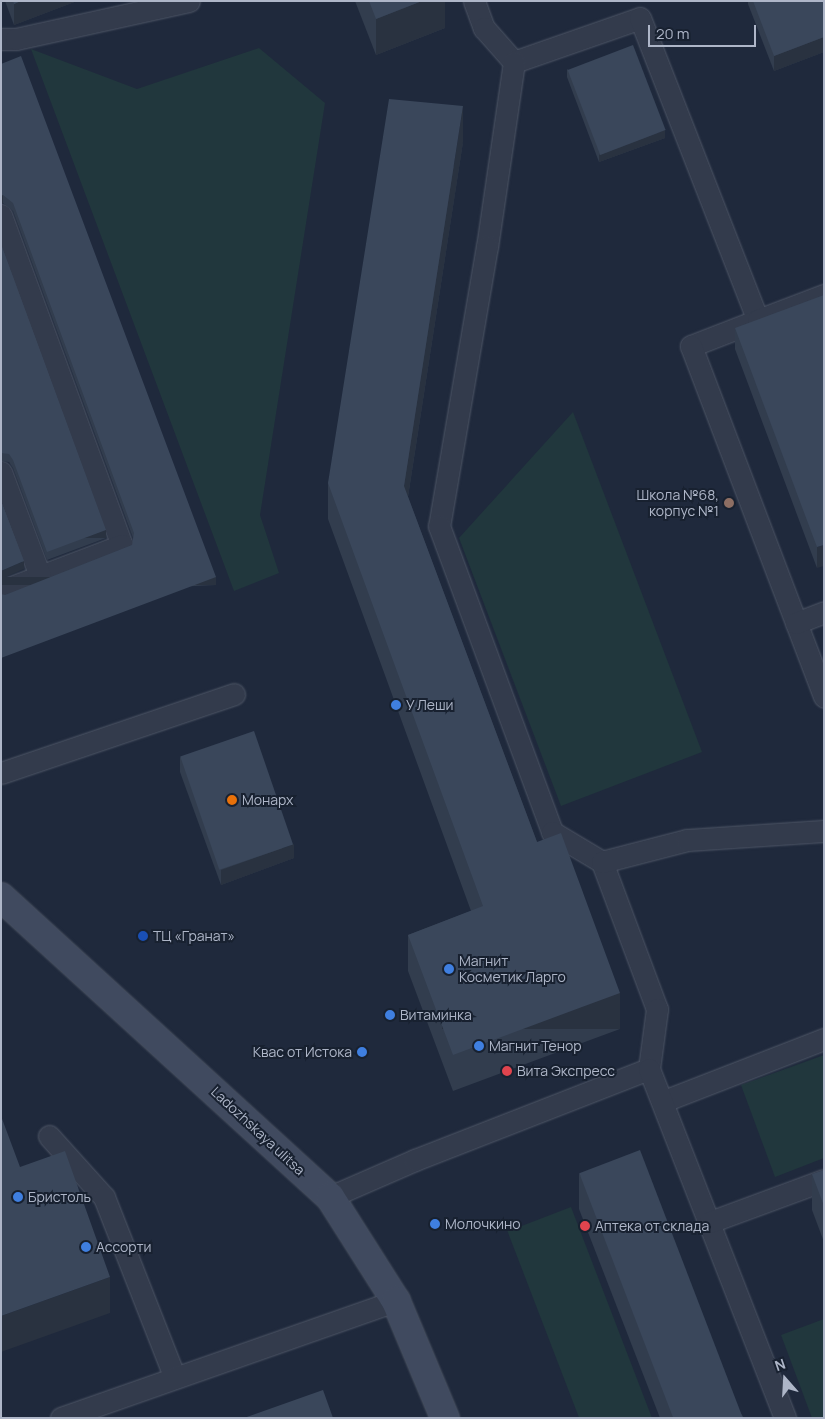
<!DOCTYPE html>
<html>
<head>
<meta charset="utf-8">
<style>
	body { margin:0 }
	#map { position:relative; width:825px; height:1419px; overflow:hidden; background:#1f293c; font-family:Manrope,sans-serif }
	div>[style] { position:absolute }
	.green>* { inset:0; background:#21373d; transform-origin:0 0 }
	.roads { filter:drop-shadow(0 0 1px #4e5666) drop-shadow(0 0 1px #4e5666) }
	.lane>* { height:21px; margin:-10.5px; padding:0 10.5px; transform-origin:10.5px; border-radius:10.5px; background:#333b4c }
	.secondary>* { height:28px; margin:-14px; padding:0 14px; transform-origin:14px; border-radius:14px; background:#404a5f }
	.wall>* { inset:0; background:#323d4e }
	.shaded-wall>* { inset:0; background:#293240; transform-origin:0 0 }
	.building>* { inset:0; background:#3a475b; transform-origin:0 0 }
	.dots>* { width:14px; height:14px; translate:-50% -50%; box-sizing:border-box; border:2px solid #182130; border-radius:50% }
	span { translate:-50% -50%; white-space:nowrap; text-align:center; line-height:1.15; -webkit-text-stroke:4px #182130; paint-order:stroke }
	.poi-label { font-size:14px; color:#aeb6c8 }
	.right { translate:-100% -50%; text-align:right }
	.left { translate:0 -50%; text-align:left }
	.street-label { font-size:14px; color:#aeb6c8 }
	.frame { position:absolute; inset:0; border:2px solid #aeb6c8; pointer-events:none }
	.north { position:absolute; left:760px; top:1354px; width:50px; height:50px; -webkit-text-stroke:4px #182130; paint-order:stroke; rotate:341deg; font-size:14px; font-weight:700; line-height:20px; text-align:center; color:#aeb6c8 }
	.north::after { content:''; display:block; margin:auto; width:18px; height:22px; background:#aeb6c8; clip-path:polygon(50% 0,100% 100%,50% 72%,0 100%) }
	.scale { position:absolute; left:648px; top:25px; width:108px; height:22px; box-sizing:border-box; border:2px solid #aeb6c8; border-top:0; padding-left:6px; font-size:15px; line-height:18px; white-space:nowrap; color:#aeb6c8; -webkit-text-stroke:4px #182130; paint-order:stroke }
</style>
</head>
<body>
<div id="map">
	<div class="green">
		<i style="clip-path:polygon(259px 48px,325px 103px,260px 515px,279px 573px,234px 591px,31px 49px,137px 89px)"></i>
		<i style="clip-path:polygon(573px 412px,702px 752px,561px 806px,459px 538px)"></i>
		<i style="clip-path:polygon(824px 1055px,824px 1158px,775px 1177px,741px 1085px)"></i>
		<i style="left:571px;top:1207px;width:225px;height:68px;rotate:69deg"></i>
		<i style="clip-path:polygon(824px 1319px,824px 1418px,812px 1418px,781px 1335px)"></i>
	</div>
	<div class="roads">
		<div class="lane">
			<i style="left:474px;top:1px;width:29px;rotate:70deg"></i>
			<i style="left:484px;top:28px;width:45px;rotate:48.6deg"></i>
			<i style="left:514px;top:62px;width:133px;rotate:-19.2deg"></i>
			<i style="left:640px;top:18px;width:324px;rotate:68.7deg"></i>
			<i style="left:758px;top:320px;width:72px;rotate:158.8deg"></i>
			<i style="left:691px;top:346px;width:375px;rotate:69.2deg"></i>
			<i style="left:1px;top:39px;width:15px"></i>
			<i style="left:16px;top:39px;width:177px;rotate:-12.4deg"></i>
			<i style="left:514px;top:62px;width:186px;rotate:98.3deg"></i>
			<i style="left:487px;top:246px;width:284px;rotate:99.7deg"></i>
			<i style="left:439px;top:526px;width:326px;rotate:69.7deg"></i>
			<i style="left:552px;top:832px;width:58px;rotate:31deg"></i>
			<i style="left:602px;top:862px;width:157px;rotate:69.5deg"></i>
			<i style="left:657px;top:1009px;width:61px;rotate:97.6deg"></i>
			<i style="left:1px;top:215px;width:351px;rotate:69.9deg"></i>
			<i style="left:122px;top:545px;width:129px;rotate:159.2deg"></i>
			<i style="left:758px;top:320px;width:71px;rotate:-20.7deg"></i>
			<i style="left:1px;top:472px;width:111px;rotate:69.4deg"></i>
			<i style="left:796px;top:623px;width:30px;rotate:-21deg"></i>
			<i style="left:1px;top:773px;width:246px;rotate:-18.7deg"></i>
			<i style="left:602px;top:862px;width:88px;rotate:-14.5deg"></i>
			<i style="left:687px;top:840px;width:137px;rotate:-3.8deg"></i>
			<i style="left:664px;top:1101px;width:172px;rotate:-21.2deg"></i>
			<i style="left:49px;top:1136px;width:82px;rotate:48deg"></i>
			<i style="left:104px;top:1197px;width:194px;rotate:68.6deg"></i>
			<i style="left:330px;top:1197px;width:93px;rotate:-23.5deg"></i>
			<i style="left:415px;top:1160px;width:251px;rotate:-21.3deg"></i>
			<i style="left:649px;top:1069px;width:375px;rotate:68.7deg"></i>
			<i style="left:710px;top:1222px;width:121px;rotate:-20.2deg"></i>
			<i style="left:61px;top:1418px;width:355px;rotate:-19.3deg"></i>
		</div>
		<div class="secondary">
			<i style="left:1px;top:897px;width:445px;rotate:42.4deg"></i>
			<i style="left:330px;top:1197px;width:123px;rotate:57.6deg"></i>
			<i style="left:396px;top:1301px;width:127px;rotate:67.3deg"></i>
		</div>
	</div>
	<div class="wall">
		<i style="clip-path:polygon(5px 1px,77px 1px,14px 25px)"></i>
		<i style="clip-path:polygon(355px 1px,445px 1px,445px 28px,376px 55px)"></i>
		<i style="clip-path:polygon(748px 1px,824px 1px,824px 52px,774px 71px,748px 4px)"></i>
		<i style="clip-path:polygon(1px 64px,216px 585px,5px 595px,132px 545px,133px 538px,13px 211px,3px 203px)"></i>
		<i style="clip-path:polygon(567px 69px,665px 138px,599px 162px,567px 77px)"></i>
		<i style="clip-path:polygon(463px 142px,408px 497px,537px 842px,620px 1029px,453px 1091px,408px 971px,408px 935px,471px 911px,328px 519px,328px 483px)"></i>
		<i style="clip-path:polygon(1px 244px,106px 538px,47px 560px,13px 468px,9px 462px,1px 461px)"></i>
		<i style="clip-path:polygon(824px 295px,817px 568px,735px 349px,735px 328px)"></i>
		<i style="clip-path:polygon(180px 757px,294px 858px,221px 885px,180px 772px)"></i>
		<i style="clip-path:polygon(824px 1170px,824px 1242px,812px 1210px,812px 1174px)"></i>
		<i style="clip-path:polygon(579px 1173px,744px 1418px,660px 1418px,579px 1209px)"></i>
	</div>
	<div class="shaded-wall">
		<i style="clip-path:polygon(21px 1px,77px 1px,14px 25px,14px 4px)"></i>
		<i style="clip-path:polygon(422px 1px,445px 1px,445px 28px,376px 55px,376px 19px)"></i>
		<i style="clip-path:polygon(824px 37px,824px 52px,774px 71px,774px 56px)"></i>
		<i style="clip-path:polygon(463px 106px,463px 142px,404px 522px,404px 486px)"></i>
		<i style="clip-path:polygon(665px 130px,665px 138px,599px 162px,599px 155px)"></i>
		<i style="left:3px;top:195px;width:8px;height:2px;rotate:90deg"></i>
		<i style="left:106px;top:530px;width:8px;height:63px;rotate:90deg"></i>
		<i style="clip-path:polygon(824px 545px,824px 566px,817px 568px,817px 547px)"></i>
		<i style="clip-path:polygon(24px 561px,24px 569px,1px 579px,1px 571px)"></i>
		<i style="left:216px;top:577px;width:8px;height:230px;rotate:90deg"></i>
		<i style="clip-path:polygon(294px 844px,294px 858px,221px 885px,221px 870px)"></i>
		<i style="left:620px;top:993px;width:36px;height:178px;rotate:90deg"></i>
		<i style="clip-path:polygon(110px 1277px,110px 1313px,1px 1352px,1px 1316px)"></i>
	</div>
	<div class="building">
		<i style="clip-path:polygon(13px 1px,21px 1px,14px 4px)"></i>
		<i style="clip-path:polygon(369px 1px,422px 1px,376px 19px)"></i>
		<i style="clip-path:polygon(753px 1px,824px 1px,824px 37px,774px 56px)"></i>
		<i style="left:633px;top:45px;width:91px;height:70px;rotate:69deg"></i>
		<i style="clip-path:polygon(21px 56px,216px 577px,1px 658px,1px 594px,5px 595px,132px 545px,134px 533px,13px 203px,3px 195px,1px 196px,1px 64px)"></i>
		<i style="clip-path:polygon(389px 99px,463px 106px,404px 486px,537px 842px,561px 833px,620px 993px,453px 1055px,408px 935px,483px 906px,328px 483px)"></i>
		<i style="clip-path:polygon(1px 244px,106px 530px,47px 552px,13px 460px,9px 454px,1px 453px)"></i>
		<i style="clip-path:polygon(824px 295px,824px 545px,817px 547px,735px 328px)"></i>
		<i style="clip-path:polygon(1px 501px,24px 561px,1px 571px)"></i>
		<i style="left:254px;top:731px;width:120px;height:78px;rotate:71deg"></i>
		<i style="clip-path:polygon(1px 1116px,20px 1167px,65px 1151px,110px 1277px,1px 1316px)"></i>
		<i style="left:640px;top:1150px;width:287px;height:65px;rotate:69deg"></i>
		<i style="clip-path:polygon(824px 1170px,824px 1206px,812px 1174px)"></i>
		<i style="clip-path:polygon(323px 1390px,333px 1418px,244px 1418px)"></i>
	</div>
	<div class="dots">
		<i style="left:729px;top:503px;background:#8d6e63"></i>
		<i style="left:396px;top:705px;background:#3f7fe0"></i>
		<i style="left:232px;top:800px;background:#e8710a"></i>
		<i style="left:143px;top:936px;background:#1a4fb4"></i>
		<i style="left:449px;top:969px;background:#3f7fe0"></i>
		<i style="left:390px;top:1015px;background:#3f7fe0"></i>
		<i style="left:479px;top:1046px;background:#3f7fe0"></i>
		<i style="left:362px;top:1052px;background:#3f7fe0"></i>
		<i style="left:507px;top:1071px;background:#e0444e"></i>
		<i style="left:18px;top:1197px;background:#3f7fe0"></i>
		<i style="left:435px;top:1224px;background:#3f7fe0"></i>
		<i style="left:585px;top:1226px;background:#e0444e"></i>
		<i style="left:86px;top:1247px;background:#3f7fe0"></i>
	</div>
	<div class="poi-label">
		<span class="right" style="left:719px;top:503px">Школа №68,<br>корпус №1</span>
		<span class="left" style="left:406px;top:705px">У Леши</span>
		<span class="left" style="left:242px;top:800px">Монарх</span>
		<span class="left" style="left:153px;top:936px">ТЦ «Гранат»</span>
		<span class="left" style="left:459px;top:969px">Магнит<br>Косметик Ларго</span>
		<span class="left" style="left:400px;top:1015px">Витаминка</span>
		<span class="left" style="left:489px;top:1046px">Магнит Тенор</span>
		<span class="right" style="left:352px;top:1052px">Квас от Истока</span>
		<span class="left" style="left:517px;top:1071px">Вита Экспресс</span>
		<span class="left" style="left:28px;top:1197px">Бристоль</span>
		<span class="left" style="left:445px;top:1224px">Молочкино</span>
		<span class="left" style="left:595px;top:1226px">Аптека от склада</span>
		<span class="left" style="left:96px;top:1247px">Ассорти</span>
	</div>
	<div class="street-label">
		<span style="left:258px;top:1131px;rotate:43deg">Ladozhskaya ulitsa</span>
	</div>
	<div class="frame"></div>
	<div class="north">N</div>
	<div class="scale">20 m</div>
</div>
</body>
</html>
